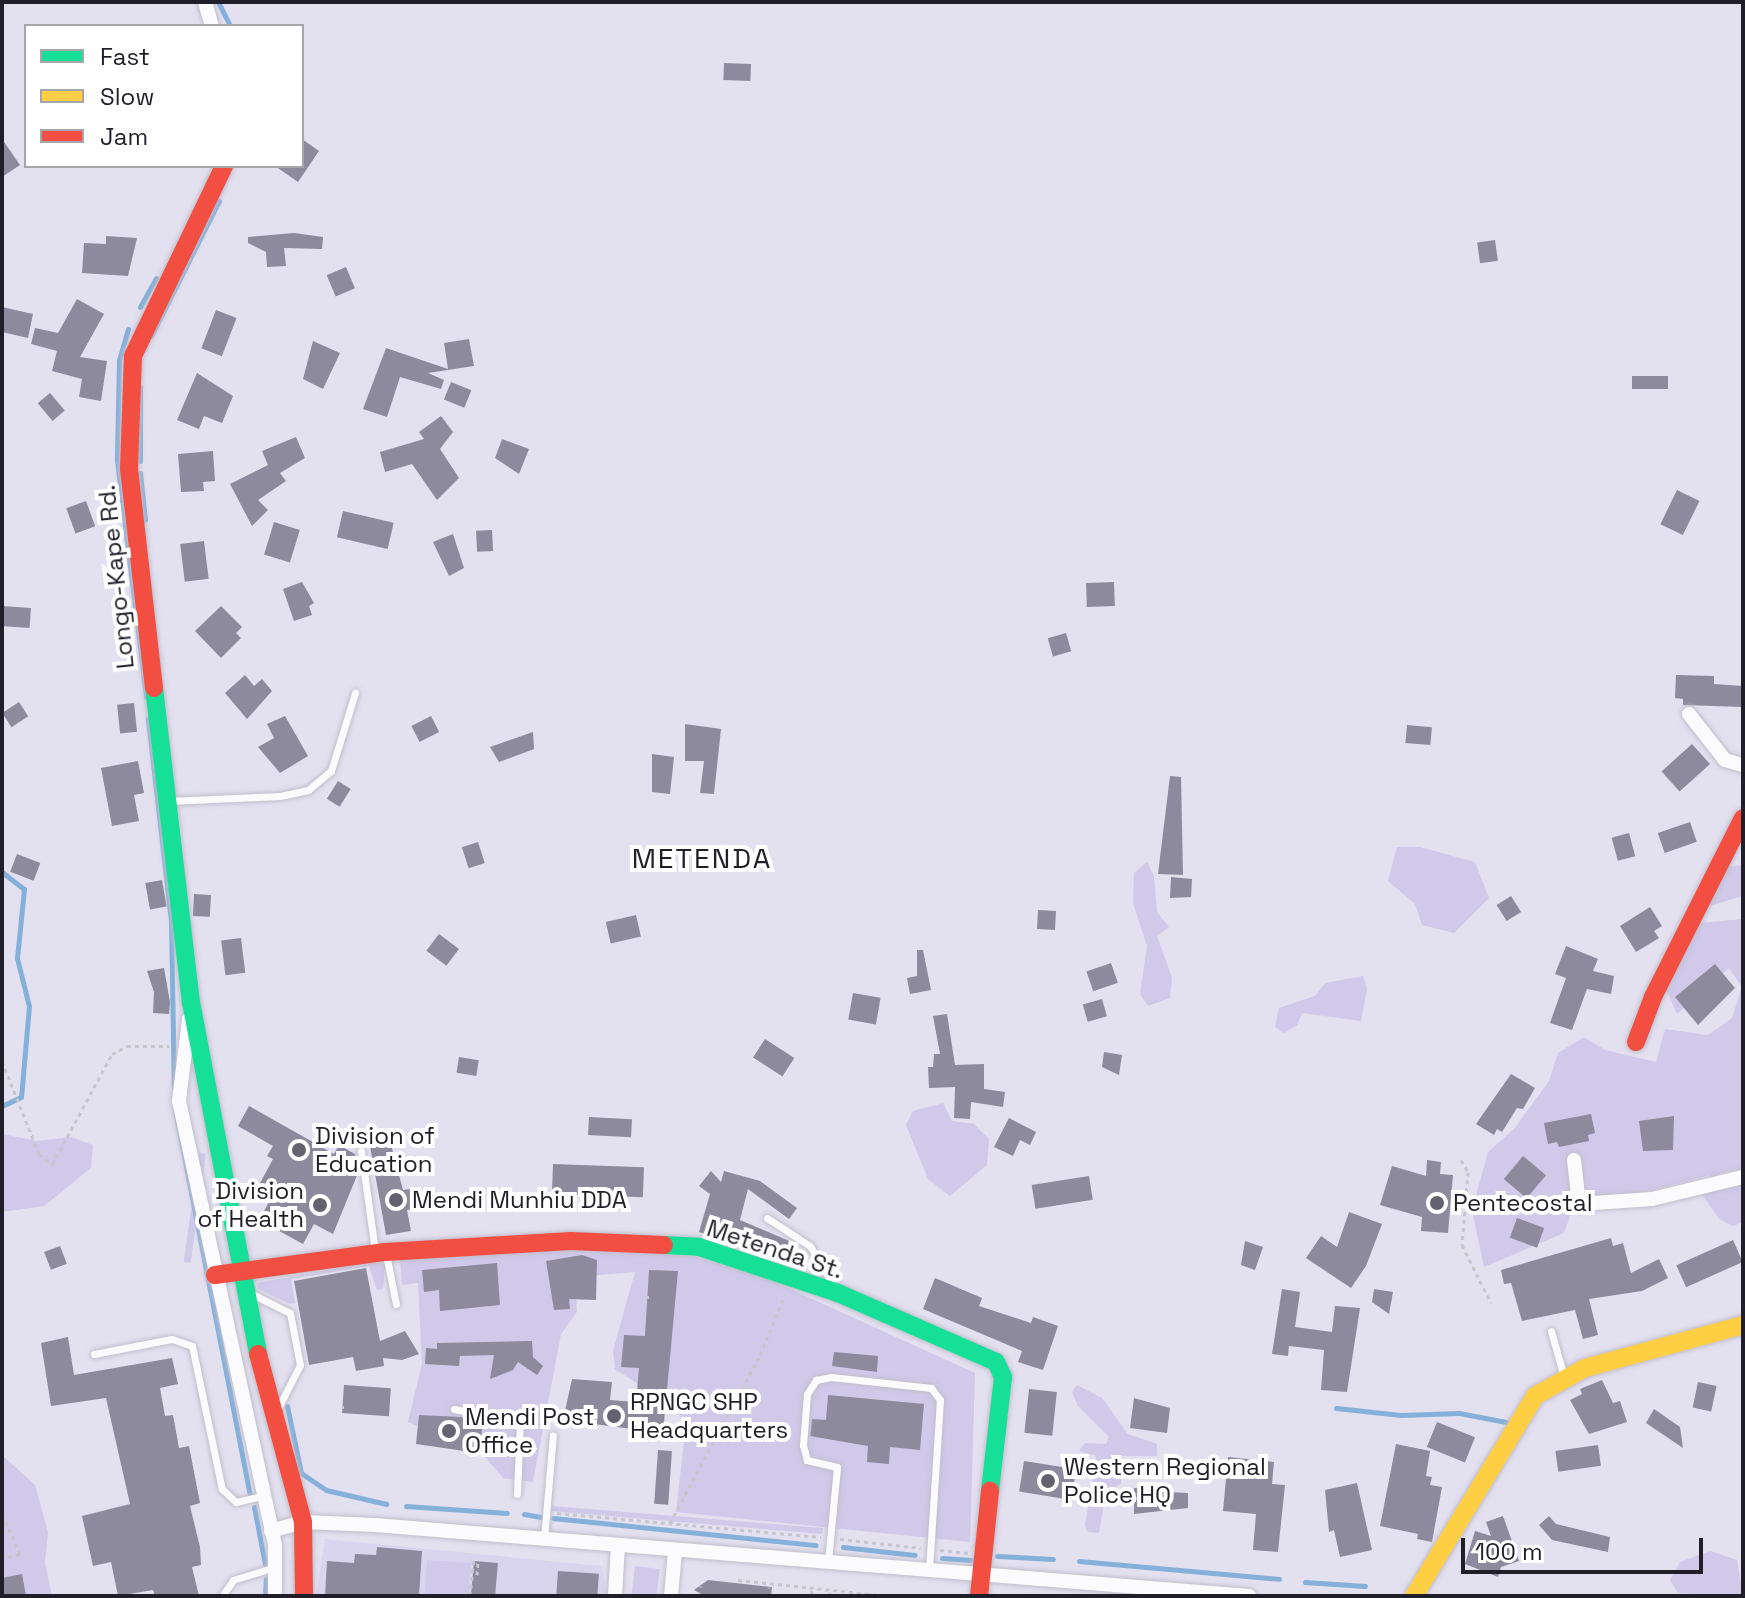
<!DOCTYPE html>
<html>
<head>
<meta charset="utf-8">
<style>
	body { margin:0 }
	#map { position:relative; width:1745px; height:1598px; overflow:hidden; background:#e3e0f0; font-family:"Space Grotesk",sans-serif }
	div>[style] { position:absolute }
	.built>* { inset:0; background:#dad5ef }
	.green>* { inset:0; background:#d0c9ea; transform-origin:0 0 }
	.stream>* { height:5px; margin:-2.5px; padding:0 2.5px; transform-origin:2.5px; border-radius:2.5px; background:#84b0da }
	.building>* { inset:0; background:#8c8a9c; transform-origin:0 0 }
	.path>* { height:3px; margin-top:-1.5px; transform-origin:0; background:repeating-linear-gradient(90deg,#c7c6cc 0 4px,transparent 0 8px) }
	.roads { filter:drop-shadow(0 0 2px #c1becb) drop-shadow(0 0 2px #c1becb) }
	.lane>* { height:7px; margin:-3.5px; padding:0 3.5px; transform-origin:3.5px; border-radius:3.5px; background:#fbfafd }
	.street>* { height:14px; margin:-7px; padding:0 7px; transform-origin:7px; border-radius:7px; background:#fbfafd }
	.fast>* { height:18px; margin:-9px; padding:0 9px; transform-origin:9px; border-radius:9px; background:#16e098 }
	.slow>* { height:18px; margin:-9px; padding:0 9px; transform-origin:9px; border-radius:9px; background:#ffcf43 }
	.jam>* { height:18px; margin:-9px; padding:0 9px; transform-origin:9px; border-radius:9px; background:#f24e42 }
	.dots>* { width:22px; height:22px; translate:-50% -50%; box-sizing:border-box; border:4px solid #fff; border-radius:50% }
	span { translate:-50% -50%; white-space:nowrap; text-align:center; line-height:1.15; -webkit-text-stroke:8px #fff; paint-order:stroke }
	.street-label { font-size:24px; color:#201e28 }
	.poi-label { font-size:24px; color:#201e28 }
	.left { translate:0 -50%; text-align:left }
	.right { translate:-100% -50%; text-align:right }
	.quarter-label { font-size:28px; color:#201e28; letter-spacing:2px }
	.frame { position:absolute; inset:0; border:4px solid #201e28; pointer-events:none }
	.legend { position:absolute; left:24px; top:24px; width:280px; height:144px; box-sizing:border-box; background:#fff; border:2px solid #a6a5a9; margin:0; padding:10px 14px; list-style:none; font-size:24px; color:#201e28 }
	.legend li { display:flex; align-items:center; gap:16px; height:40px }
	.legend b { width:40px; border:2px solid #a6a5a9 }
	.scale { position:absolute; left:1461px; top:1538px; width:242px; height:36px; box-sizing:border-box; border:4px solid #201e28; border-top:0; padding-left:10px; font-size:24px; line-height:28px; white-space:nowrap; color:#201e28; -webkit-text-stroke:6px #fff; paint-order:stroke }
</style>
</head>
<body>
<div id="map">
	<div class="built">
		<i style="clip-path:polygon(325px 1539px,601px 1566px,608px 1596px,316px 1596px)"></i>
	</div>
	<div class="green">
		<i style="clip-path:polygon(1397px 847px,1420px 847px,1475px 862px,1489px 898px,1454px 933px,1422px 925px,1415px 904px,1388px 881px)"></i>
		<i style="clip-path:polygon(1147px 862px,1154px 876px,1157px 912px,1169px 927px,1157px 936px,1172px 978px,1170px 998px,1148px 1006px,1140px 994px,1147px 946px,1133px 903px,1134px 873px)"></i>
		<i style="clip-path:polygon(1743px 865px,1743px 896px,1709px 906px,1726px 867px)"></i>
		<i style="clip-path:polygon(1743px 919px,1743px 1168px,1714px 1175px,1743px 1183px,1743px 1222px,1733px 1226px,1719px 1219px,1703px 1196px,1710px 1175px,1572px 1211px,1564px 1233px,1484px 1267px,1472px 1210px,1488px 1152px,1515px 1128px,1549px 1081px,1558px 1053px,1584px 1037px,1605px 1050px,1656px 1062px,1665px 1029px,1708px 1035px,1732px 1018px,1742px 987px,1729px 968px,1677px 1014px,1666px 989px,1699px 923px)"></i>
		<i style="clip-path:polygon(1363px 976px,1367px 989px,1361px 1021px,1302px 1013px,1297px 1025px,1284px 1033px,1275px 1027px,1279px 1008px,1315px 996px,1325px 983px)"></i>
		<i style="clip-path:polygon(943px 1103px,952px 1121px,974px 1124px,989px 1139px,987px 1165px,950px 1196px,928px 1179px,906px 1125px,913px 1111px)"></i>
		<i style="clip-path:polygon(2px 1134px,37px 1141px,71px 1137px,93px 1145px,91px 1168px,44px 1206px,2px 1212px)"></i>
		<i style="left:199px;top:1153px;width:7px;height:110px;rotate:8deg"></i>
		<i style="clip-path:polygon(527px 1246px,692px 1256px,764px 1277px,975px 1373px,970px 1542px,676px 1512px,685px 1432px,678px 1410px,615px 1369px,613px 1351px,635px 1272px,575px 1277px,577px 1312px,561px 1334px,533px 1482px,503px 1478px,481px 1452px,408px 1422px,422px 1364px,418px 1283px,402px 1285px,400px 1259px)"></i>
		<i style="clip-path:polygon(378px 1261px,385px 1266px,383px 1289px,377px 1290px,369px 1266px,291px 1279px,295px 1303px,290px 1304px,258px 1289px,257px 1283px)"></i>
		<i style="clip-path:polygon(1077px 1385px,1102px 1398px,1128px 1434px,1157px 1444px,1157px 1456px,1121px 1456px,1121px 1484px,1106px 1491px,1099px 1533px,1087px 1532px,1085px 1525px,1096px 1456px,1079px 1451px,1085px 1443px,1106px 1444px,1109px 1437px,1078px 1406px,1072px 1392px)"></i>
		<i style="clip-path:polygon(2px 1455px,35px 1485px,48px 1532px,45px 1563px,52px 1596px,2px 1596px)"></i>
		<i style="clip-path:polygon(552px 1506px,823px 1528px,822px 1534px,551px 1511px)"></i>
		<i style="clip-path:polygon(1710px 1551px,1737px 1560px,1743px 1596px,1678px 1593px,1670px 1580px,1680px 1562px)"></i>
		<i style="left:427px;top:1560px;width:44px;height:36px;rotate:4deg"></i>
		<i style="left:635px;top:1566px;width:25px;height:30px;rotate:7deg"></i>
	</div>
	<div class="stream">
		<i style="left:218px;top:2px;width:27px;rotate:63deg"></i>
		<i style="left:140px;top:307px;width:33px;rotate:-61deg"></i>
		<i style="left:128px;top:329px;width:33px;rotate:106deg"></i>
		<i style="left:119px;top:361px;width:99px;rotate:91.2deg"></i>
		<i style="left:117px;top:460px;width:239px;rotate:83deg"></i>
		<i style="left:151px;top:336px;width:151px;rotate:-63.3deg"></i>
		<i style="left:140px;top:461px;width:74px;rotate:-90deg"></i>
		<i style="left:140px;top:473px;width:47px;rotate:83.9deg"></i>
		<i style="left:148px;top:719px;width:204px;rotate:83.5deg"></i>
		<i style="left:171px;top:922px;width:166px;rotate:89deg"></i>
		<i style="left:2px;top:872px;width:28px;rotate:38deg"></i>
		<i style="left:24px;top:889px;width:69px;rotate:95.8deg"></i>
		<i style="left:17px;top:958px;width:49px;rotate:76deg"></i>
		<i style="left:29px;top:1006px;width:91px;rotate:95deg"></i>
		<i style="left:21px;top:1097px;width:21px;rotate:155deg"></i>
		<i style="left:175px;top:1110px;width:392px;rotate:79deg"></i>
		<i style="left:287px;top:1406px;width:68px;rotate:78.2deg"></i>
		<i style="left:301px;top:1473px;width:30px;rotate:34deg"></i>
		<i style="left:326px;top:1490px;width:62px;rotate:13.1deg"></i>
		<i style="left:1336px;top:1408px;width:65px;rotate:6.1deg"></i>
		<i style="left:1401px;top:1415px;width:58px;rotate:-2deg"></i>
		<i style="left:1459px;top:1413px;width:48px;rotate:10.8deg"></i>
		<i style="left:492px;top:1422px;width:25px;rotate:7deg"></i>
		<i style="left:406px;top:1506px;width:101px;rotate:4deg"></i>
		<i style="left:254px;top:1507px;width:58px;rotate:79.1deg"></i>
		<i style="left:524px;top:1514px;width:17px;rotate:10deg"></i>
		<i style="left:553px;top:1518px;width:264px;rotate:5.9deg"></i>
		<i style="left:843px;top:1547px;width:72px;rotate:6.3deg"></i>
		<i style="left:997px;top:1556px;width:56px;rotate:3.1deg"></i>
		<i style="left:942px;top:1558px;width:29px;rotate:4deg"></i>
		<i style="left:1079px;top:1561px;width:201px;rotate:5.1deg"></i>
		<i style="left:1305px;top:1582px;width:60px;rotate:3.8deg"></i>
		<i style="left:265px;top:1596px;width:17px;rotate:-87deg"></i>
	</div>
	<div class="building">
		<i style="left:724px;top:63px;width:27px;height:17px;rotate:2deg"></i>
		<i style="clip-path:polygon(2px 139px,20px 165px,2px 177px)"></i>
		<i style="clip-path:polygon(302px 139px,319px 151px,298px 182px,275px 166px,302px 166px)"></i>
		<i style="clip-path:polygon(294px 233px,323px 237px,322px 249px,284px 248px,286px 266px,267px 267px,266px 252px,248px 243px,248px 237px)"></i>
		<i style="clip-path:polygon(106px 236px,137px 238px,128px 276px,82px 273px,84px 243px,106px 244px)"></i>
		<i style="left:1495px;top:240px;width:21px;height:18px;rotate:82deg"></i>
		<i style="left:346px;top:267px;width:23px;height:21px;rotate:67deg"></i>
		<i style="clip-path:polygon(77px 299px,104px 314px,80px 357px,107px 361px,101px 401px,79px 397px,82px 379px,52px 371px,57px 351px,31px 344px,35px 328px,58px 333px)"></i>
		<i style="clip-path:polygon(2px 307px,33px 314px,28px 338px,2px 332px)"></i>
		<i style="left:216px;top:310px;width:22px;height:41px;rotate:21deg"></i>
		<i style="clip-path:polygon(469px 339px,474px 366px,428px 373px,444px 380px,441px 389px,400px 377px,387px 417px,363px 409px,386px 348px,448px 369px,444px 343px)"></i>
		<i style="clip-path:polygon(313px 341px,340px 353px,323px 389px,303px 379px)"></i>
		<i style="clip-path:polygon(197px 373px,233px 396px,222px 423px,204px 416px,199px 429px,177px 420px)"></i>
		<i style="left:1668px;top:376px;width:13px;height:36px;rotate:90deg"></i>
		<i style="left:451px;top:382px;width:22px;height:19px;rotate:22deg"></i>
		<i style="left:50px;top:393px;width:23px;height:16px;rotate:50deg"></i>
		<i style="clip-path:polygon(441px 416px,453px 432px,440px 449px,459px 478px,437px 500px,412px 464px,385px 472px,380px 452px,424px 439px,419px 432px)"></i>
		<i style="clip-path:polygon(296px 437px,305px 458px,280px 473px,286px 481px,258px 500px,268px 510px,252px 526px,230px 484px,268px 465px,262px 451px)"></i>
		<i style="clip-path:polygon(502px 439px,529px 449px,519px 474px,495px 458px)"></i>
		<i style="clip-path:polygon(213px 451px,215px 481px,203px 482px,204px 491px,181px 492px,178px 454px)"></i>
		<i style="left:1677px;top:490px;width:25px;height:38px;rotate:26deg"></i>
		<i style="left:86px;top:501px;width:27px;height:21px;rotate:70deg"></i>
		<i style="left:343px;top:511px;width:52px;height:27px;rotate:13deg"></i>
		<i style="left:274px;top:522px;width:27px;height:34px;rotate:17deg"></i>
		<i style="left:492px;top:530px;width:21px;height:16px;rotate:87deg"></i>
		<i style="clip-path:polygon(453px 534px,464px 568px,449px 576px,433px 542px)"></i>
		<i style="left:204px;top:541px;width:38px;height:24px;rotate:83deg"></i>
		<i style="clip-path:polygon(302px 582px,314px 603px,309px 606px,312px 615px,294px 621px,283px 589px)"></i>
		<i style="left:1114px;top:582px;width:24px;height:28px;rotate:88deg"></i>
		<i style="left:2px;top:606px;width:29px;height:20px;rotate:4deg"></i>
		<i style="clip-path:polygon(221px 606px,242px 627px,236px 633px,241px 638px,221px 658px,195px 631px)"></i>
		<i style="left:1066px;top:633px;width:19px;height:19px;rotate:74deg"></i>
		<i style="clip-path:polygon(245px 675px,254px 686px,262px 679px,272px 691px,247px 719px,225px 693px)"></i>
		<i style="clip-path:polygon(1676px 675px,1714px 676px,1714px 684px,1743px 686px,1743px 707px,1683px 705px,1683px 699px,1675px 698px)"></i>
		<i style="left:19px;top:702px;width:17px;height:20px;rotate:57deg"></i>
		<i style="left:134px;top:703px;width:29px;height:17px;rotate:84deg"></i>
		<i style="clip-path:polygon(285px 716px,308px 756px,280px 773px,258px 747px,274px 738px,267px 724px)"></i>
		<i style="left:431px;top:716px;width:18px;height:22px;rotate:63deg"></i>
		<i style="clip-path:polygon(685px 724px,721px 729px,714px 794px,700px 793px,704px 761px,685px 761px)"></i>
		<i style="left:1407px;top:725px;width:25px;height:18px;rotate:5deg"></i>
		<i style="clip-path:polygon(533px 732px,534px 749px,499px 762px,490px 747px)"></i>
		<i style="left:1692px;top:744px;width:27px;height:41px;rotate:48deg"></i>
		<i style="clip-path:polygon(652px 754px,674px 757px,670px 794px,652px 792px)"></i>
		<i style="clip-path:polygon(138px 761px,144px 793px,134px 795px,139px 821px,112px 826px,101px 768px)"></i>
		<i style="clip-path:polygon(1170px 776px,1181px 777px,1183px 875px,1158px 874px)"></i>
		<i style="left:338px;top:781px;width:15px;height:21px;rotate:32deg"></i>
		<i style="left:1690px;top:822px;width:21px;height:34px;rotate:71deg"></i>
		<i style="left:1629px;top:833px;width:24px;height:18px;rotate:75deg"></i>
		<i style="left:478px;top:842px;width:22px;height:17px;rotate:72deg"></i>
		<i style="left:17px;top:854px;width:25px;height:19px;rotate:21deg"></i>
		<i style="clip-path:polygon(1171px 877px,1192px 879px,1191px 897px,1170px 898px)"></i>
		<i style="left:162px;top:880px;width:27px;height:17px;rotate:80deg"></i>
		<i style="left:194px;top:894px;width:17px;height:22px;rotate:3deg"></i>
		<i style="left:1511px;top:896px;width:19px;height:17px;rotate:58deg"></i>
		<i style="clip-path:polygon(1650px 907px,1662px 926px,1654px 931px,1659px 938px,1636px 952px,1620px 926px)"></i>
		<i style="left:1038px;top:910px;width:18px;height:19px;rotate:3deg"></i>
		<i style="left:636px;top:915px;width:22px;height:31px;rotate:77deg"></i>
		<i style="left:439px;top:934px;width:25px;height:21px;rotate:37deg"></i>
		<i style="left:241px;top:938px;width:35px;height:20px;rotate:83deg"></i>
		<i style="clip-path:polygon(1566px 946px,1598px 959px,1593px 971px,1614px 976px,1611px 994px,1587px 989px,1572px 1030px,1550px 1023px,1566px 978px,1555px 974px)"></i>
		<i style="clip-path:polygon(917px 950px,923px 950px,931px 990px,910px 994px,907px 978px,917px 976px)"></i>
		<i style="left:1111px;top:963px;width:21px;height:26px;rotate:71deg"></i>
		<i style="clip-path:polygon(1715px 964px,1735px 988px,1698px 1025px,1675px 997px)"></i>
		<i style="clip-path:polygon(164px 968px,170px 1002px,169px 1014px,153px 1013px,154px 992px,147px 971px)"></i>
		<i style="left:853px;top:993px;width:28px;height:27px;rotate:10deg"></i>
		<i style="left:1102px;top:999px;width:18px;height:20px;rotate:74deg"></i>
		<i style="clip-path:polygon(947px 1014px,955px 1065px,984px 1064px,984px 1089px,1005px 1092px,1003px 1107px,971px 1102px,970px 1119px,954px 1118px,955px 1087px,929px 1088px,928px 1067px,933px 1067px,934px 1054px,940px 1054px,933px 1016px)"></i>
		<i style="left:765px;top:1039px;width:35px;height:22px;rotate:33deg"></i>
		<i style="clip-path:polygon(1104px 1052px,1122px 1055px,1119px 1075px,1102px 1067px)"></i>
		<i style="left:459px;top:1057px;width:20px;height:16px;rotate:9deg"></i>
		<i style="clip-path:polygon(1511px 1074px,1535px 1088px,1523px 1109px,1517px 1108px,1502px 1132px,1497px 1129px,1494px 1135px,1476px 1124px)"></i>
		<i style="clip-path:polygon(249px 1106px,334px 1154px,339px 1145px,355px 1154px,358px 1173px,333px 1234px,314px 1224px,303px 1244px,259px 1220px,274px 1193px,259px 1185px,273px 1159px,267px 1156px,273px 1146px,238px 1126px)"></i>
		<i style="clip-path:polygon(1591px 1114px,1595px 1133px,1588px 1135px,1589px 1141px,1559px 1147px,1557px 1142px,1548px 1144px,1544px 1123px)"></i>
		<i style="clip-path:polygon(1674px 1116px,1673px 1150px,1643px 1151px,1639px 1121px)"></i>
		<i style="left:589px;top:1117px;width:43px;height:18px;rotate:3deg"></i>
		<i style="clip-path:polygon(1009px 1118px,1036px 1132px,1030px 1145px,1020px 1140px,1013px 1156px,994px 1147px)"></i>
		<i style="clip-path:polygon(390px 1141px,403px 1190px,411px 1189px,415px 1209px,407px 1210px,411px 1231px,386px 1235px,370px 1146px)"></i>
		<i style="left:1523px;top:1156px;width:30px;height:30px;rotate:40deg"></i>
		<i style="clip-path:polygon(1427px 1160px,1441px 1162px,1440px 1174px,1453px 1175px,1448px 1233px,1421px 1231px,1422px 1217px,1380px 1205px,1392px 1166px,1426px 1176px)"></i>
		<i style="left:553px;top:1164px;width:91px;height:30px;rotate:2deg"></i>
		<i style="clip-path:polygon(711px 1171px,721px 1182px,724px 1171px,760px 1181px,797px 1208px,789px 1219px,748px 1189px,740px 1220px,794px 1243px,788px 1260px,699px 1232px,710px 1194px,699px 1186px)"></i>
		<i style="left:1089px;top:1176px;width:24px;height:58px;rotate:81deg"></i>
		<i style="clip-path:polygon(1349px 1212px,1382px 1224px,1366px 1266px,1351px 1288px,1306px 1258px,1321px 1236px,1337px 1247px)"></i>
		<i style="left:1517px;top:1218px;width:29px;height:21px;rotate:20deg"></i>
		<i style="clip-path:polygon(1611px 1238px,1613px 1246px,1623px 1243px,1631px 1273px,1659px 1259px,1668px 1278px,1642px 1291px,1589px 1299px,1598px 1335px,1583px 1339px,1575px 1310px,1522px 1321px,1511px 1283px,1504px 1284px,1501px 1270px)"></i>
		<i style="left:1733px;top:1240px;width:24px;height:62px;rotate:66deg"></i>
		<i style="clip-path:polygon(1245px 1241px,1263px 1247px,1255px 1270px,1241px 1265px)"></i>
		<i style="left:60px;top:1246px;width:19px;height:17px;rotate:69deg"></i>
		<i style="clip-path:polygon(582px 1255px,597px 1260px,596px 1300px,569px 1299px,570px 1309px,554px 1310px,546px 1261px)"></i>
		<i style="clip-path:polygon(497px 1263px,500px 1305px,440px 1311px,439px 1290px,424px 1292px,422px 1270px)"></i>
		<i style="clip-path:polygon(366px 1268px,380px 1341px,405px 1331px,419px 1354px,402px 1360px,383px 1358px,384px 1366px,356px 1371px,353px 1357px,309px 1365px,294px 1281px)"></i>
		<i style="clip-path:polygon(649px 1270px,678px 1271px,663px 1433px,563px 1420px,572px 1379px,612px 1382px,610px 1400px,636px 1402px,639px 1368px,621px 1367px,624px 1335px,645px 1336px)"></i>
		<i style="clip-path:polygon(935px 1278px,982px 1298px,979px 1306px,1031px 1323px,1033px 1317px,1058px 1326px,1043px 1370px,1018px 1362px,1022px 1351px,923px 1309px)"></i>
		<i style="clip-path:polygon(1282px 1289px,1300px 1292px,1295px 1327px,1332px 1332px,1335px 1306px,1360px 1308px,1347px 1392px,1321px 1390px,1324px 1350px,1289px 1346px,1288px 1356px,1272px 1354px)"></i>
		<i style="clip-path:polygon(1374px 1289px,1393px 1292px,1389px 1314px,1372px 1302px)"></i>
		<i style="clip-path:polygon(68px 1337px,74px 1375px,172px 1358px,178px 1384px,160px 1388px,165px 1416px,173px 1415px,179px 1448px,189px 1446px,200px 1503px,190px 1506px,200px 1547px,201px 1565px,192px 1567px,199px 1596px,155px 1596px,153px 1590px,118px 1596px,111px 1562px,93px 1566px,82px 1516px,130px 1504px,106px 1398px,51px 1406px,41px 1343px)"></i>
		<i style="clip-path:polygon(532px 1341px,533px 1357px,543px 1366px,537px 1375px,518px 1362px,513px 1370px,490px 1379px,494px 1355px,460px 1356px,459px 1366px,425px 1364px,426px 1348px,437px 1349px,437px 1343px)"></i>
		<i style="clip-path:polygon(834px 1352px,878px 1356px,877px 1372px,832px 1366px)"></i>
		<i style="clip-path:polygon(1602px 1380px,1613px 1403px,1620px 1401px,1627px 1422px,1589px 1434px,1570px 1400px,1582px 1394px,1580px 1389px)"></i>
		<i style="left:1698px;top:1382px;width:19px;height:26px;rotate:12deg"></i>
		<i style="left:344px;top:1385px;width:47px;height:28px;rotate:4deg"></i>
		<i style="left:1029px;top:1389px;width:28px;height:44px;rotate:6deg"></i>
		<i style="clip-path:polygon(828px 1395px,924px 1404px,920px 1450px,890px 1447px,889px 1464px,867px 1462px,868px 1446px,810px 1436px,812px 1419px,826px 1420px)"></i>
		<i style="clip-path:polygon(1134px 1398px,1170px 1408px,1167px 1433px,1130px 1428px)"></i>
		<i style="clip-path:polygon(1654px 1409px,1680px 1427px,1683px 1448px,1646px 1423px)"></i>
		<i style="clip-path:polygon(419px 1415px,462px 1417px,495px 1424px,482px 1429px,480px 1452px,464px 1451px,416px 1444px)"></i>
		<i style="left:1437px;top:1422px;width:41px;height:27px;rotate:22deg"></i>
		<i style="clip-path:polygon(1396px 1444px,1430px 1451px,1426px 1476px,1432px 1477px,1430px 1485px,1442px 1487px,1432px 1542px,1417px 1539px,1418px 1534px,1380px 1526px)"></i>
		<i style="left:1598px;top:1445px;width:21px;height:43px;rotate:82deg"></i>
		<i style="left:658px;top:1450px;width:14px;height:54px;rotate:4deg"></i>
		<i style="clip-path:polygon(1228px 1457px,1274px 1462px,1272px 1484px,1285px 1485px,1278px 1552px,1253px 1550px,1256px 1514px,1223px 1511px)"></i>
		<i style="left:1024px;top:1461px;width:53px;height:31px;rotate:9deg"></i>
		<i style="clip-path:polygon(1357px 1483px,1372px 1550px,1340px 1557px,1334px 1530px,1329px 1532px,1325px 1490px)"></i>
		<i style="clip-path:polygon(1167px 1487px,1167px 1492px,1188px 1493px,1188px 1508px,1134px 1514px,1134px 1488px)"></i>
		<i style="clip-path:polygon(1503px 1516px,1519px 1561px,1501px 1567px,1498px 1577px,1465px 1564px,1475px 1531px,1491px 1536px,1486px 1522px)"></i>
		<i style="clip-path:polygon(1549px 1516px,1556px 1524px,1610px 1537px,1608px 1552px,1552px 1540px,1539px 1525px)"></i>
		<i style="clip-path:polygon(377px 1547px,422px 1551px,419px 1596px,325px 1596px,327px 1561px,354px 1563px,355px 1554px,376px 1555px)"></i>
		<i style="left:474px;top:1561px;width:24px;height:35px;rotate:5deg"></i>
		<i style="left:558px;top:1571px;width:41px;height:25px;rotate:4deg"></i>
		<i style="clip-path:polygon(22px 1574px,26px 1596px,2px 1596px,2px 1578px)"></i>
		<i style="clip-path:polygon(708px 1580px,772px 1587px,771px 1596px,705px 1596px,694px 1590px)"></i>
	</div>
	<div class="path">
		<i style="left:2px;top:1061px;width:100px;rotate:68.3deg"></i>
		<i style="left:39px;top:1154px;width:17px;rotate:40deg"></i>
		<i style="left:52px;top:1165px;width:126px;rotate:-61.6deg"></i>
		<i style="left:112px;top:1054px;width:17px;rotate:-28deg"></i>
		<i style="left:127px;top:1046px;width:42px"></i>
		<i style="left:1461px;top:1160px;width:14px;rotate:60deg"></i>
		<i style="left:1468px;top:1172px;width:73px;rotate:94.7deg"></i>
		<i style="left:1462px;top:1245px;width:65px;rotate:63.4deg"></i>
		<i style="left:647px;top:1297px;width:2px"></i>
		<i style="left:342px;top:1407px;width:2px"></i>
		<i style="left:465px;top:1451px;width:3px;rotate:-90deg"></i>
		<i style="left:557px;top:1513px;width:265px;rotate:5.2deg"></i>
		<i style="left:2px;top:1514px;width:44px;rotate:65.8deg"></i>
		<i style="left:20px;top:1554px;width:18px;rotate:167deg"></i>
		<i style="left:670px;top:1523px;width:191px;rotate:-61.8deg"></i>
		<i style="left:760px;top:1355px;width:65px;rotate:-67.4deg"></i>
		<i style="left:840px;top:1539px;width:81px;rotate:6.4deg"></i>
		<i style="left:940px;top:1550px;width:28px;rotate:6deg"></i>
		<i style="left:477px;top:1575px;width:13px;rotate:-86deg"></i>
		<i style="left:738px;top:1580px;width:152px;rotate:6deg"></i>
		<i style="left:701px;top:1586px;width:1px;rotate:90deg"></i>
		<i style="left:769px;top:1588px;width:1px;rotate:-90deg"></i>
		<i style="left:810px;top:1592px;width:3px"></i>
		<i style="left:829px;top:1595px;width:3px;rotate:-72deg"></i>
		<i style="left:470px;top:1596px;width:36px;rotate:-84deg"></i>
	</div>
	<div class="roads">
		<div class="lane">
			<i style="left:168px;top:801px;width:112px;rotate:-2.6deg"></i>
			<i style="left:280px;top:796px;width:29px;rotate:-12deg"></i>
			<i style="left:308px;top:790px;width:30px;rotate:-40deg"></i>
			<i style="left:331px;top:771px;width:82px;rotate:-72.9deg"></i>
			<i style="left:361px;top:1151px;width:101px;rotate:82deg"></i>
			<i style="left:767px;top:1218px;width:51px;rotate:33.1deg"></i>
			<i style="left:810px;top:1246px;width:49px;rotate:59.2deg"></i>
			<i style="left:386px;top:1254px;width:51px;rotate:78.7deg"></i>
			<i style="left:248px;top:1292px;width:47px;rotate:26.6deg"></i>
			<i style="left:290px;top:1313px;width:53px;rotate:79.1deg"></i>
			<i style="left:300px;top:1365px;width:48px;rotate:117.1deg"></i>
			<i style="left:1551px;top:1331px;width:48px;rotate:74.2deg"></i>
			<i style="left:94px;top:1354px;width:79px;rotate:-10.9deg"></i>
			<i style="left:172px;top:1339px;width:21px;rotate:19deg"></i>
			<i style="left:192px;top:1346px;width:146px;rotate:78.2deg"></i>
			<i style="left:222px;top:1489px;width:19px;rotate:43deg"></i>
			<i style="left:236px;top:1502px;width:28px;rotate:-13deg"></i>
			<i style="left:454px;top:1409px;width:67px;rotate:11.1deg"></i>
			<i style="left:520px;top:1422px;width:72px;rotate:92.4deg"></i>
			<i style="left:544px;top:1539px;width:104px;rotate:-85.1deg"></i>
			<i style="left:828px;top:1561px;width:94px;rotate:-84.5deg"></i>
			<i style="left:837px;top:1467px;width:31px;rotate:-167deg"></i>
			<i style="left:807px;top:1460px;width:16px;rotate:-105deg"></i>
			<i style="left:803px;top:1445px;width:51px;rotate:-85.5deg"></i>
			<i style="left:807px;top:1394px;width:17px;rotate:-57deg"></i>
			<i style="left:816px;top:1380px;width:15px;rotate:-11deg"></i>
			<i style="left:831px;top:1377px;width:101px;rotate:6.3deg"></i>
			<i style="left:931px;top:1388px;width:15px;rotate:53deg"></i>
			<i style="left:940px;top:1400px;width:171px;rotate:93.7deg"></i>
			<i style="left:222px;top:1596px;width:19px;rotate:-55deg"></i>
			<i style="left:233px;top:1580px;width:44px;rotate:-17.2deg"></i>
		</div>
		<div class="street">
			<i style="left:205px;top:2px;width:25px;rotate:74deg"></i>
			<i style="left:1689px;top:714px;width:58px;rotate:52deg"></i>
			<i style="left:1725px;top:760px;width:19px;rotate:16deg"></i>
			<i style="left:189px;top:1019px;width:83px;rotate:97deg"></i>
			<i style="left:179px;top:1101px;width:454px;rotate:77.8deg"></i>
			<i style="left:275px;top:1545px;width:51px;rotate:90deg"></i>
			<i style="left:1574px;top:1160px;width:44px;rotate:83.5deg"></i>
			<i style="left:1579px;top:1204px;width:73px;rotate:-3.9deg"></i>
			<i style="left:1652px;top:1199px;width:94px;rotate:-13.6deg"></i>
			<i style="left:271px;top:1531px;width:33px;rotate:-16deg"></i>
			<i style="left:303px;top:1522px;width:72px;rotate:2.4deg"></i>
			<i style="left:375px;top:1525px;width:877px;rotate:4.64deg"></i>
			<i style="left:615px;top:1596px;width:50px;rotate:-86.6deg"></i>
			<i style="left:671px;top:1596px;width:45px;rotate:-84.9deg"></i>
		</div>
		<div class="fast">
			<i style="left:154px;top:688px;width:316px;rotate:83.3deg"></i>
			<i style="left:191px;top:1002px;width:358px;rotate:79.2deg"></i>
			<i style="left:664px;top:1245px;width:35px;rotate:3deg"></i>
			<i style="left:699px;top:1247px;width:146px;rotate:18.3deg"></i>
			<i style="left:838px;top:1293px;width:172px;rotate:23.6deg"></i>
			<i style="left:996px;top:1362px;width:17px;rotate:65deg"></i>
			<i style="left:1003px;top:1377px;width:115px;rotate:96.5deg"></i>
		</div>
		<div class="slow">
			<i style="left:1414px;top:1596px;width:234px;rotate:-58.8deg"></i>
			<i style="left:1535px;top:1396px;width:57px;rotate:-29.2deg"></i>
			<i style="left:1585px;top:1368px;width:164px;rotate:-15.2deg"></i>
		</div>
		<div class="jam">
			<i style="left:154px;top:688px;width:220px;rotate:-96.5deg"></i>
			<i style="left:129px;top:469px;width:113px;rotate:-88deg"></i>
			<i style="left:133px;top:356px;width:211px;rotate:-64.4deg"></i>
			<i style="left:1636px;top:1042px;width:48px;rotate:-69.3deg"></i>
			<i style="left:1653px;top:997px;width:200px;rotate:-63.3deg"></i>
			<i style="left:215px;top:1275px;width:172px;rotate:-7.7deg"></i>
			<i style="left:385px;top:1252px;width:186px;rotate:-3.4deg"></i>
			<i style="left:571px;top:1241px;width:93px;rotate:2.5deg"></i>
			<i style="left:258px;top:1354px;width:174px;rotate:75deg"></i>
			<i style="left:303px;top:1522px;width:74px;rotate:89.2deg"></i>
			<i style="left:979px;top:1596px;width:106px;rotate:-84deg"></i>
		</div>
	</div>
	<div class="dots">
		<i style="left:299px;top:1150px;background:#64626e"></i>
		<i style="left:396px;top:1200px;background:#64626e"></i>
		<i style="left:1437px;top:1203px;background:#64626e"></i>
		<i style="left:320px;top:1205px;background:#64626e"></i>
		<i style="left:614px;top:1416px;background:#64626e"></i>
		<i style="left:449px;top:1431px;background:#64626e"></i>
		<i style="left:1048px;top:1481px;background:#64626e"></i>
	</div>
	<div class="street-label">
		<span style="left:116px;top:577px;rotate:-96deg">Longo-Kape Rd.</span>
		<span style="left:775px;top:1249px;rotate:18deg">Metenda St.</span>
	</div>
	<div class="poi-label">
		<span class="left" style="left:315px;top:1150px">Division of<br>Education</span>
		<span class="right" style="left:304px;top:1205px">Division<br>of Health</span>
		<span class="left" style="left:412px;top:1200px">Mendi Munhiu DDA</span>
		<span class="left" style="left:1453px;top:1203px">Pentecostal</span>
		<span class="left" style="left:630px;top:1416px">RPNGC SHP<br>Headquarters</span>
		<span class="left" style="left:465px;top:1431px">Mendi Post<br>Office</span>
		<span class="left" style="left:1064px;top:1481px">Western Regional<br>Police HQ</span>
	</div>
	<div class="quarter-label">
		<span style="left:702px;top:858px">METENDA</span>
	</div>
	<div class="frame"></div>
	<ul class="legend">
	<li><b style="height:10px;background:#16e098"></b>Fast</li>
	<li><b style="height:10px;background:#ffcf43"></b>Slow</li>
	<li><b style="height:10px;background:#f24e42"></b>Jam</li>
	</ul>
	<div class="scale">100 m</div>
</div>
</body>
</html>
